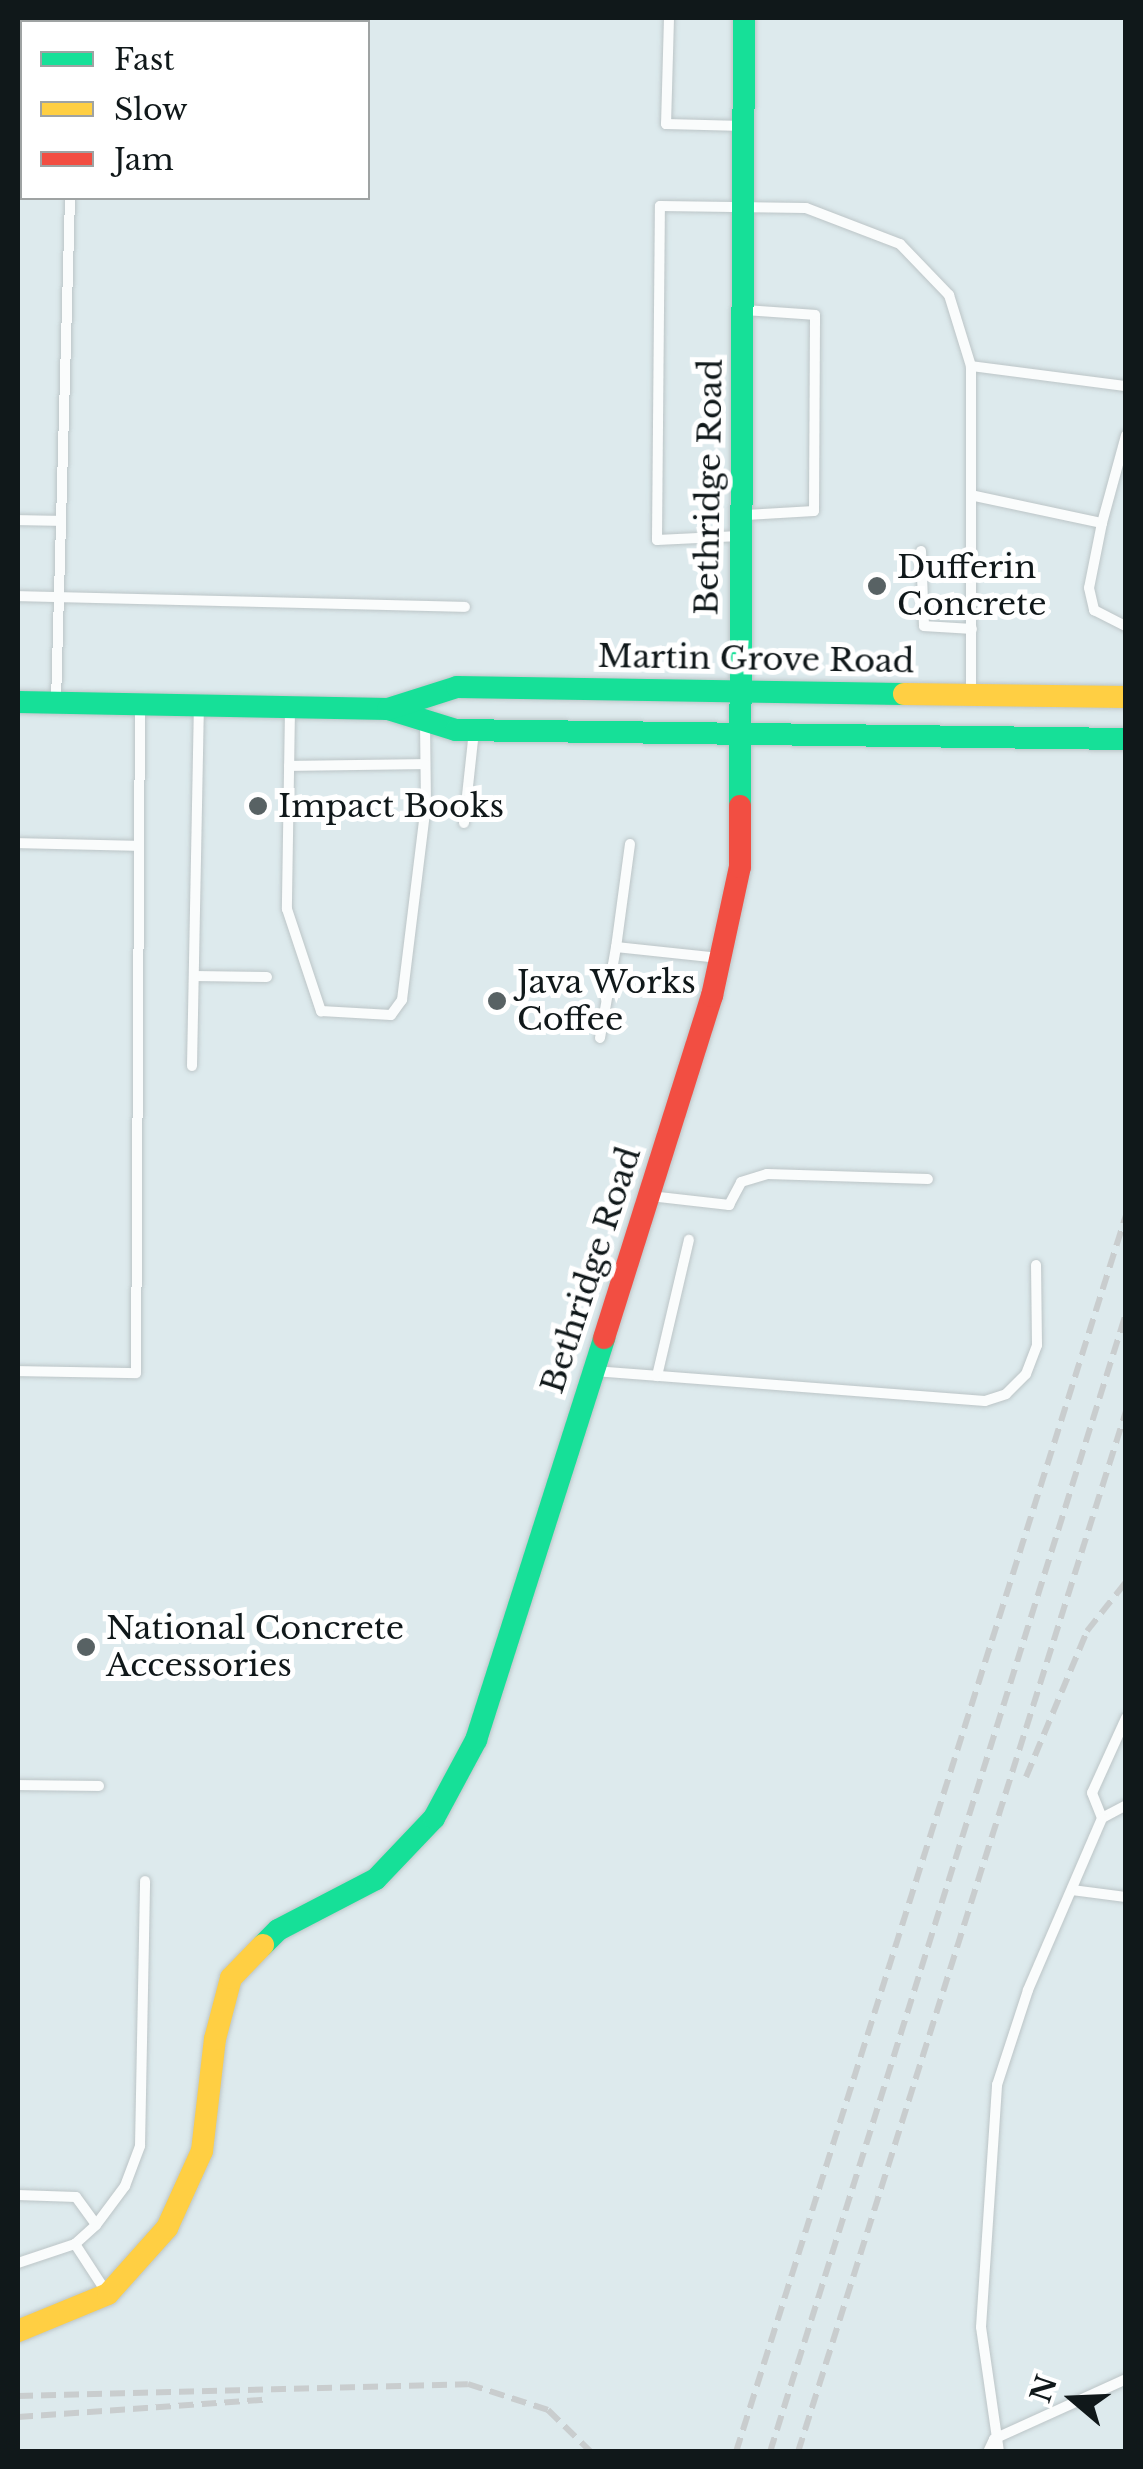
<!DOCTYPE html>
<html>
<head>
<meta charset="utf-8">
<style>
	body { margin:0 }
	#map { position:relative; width:1143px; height:2469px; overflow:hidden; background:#ddeaed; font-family:"Libre Baskerville",serif }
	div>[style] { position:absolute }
	.roads { filter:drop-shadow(0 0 2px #bcc5c7) drop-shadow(0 0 2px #bcc5c7) }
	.lane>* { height:10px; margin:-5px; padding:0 5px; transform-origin:5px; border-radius:5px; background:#fafcfc }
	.fast>* { height:22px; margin:-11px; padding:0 11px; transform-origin:11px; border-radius:11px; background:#16e098 }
	.slow>* { height:22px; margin:-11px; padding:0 11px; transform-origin:11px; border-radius:11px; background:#ffcf43 }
	.jam>* { height:22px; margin:-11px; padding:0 11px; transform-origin:11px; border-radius:11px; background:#f24e42 }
	.rail>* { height:6px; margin-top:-3px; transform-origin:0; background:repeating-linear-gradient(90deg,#c9cdce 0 15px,transparent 0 23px) }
	.dots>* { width:28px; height:28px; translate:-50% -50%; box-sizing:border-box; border:5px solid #fff; border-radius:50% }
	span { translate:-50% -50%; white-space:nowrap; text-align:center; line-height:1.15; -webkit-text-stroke:10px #fff; paint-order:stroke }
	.street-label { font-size:32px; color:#10181a }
	.poi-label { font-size:32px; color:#10181a }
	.left { translate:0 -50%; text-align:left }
	.frame { position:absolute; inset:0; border:20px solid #10181a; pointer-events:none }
	.legend { position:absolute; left:20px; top:20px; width:350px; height:180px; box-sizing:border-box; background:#fff; border:2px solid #9fa3a3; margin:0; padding:12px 18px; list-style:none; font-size:30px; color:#10181a }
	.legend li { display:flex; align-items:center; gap:20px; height:50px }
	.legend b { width:50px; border:2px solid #9fa3a3 }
	.north { position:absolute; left:1023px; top:2349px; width:100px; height:100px; -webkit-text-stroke:8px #fff; paint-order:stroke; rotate:289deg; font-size:28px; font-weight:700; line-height:40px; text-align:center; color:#10181a }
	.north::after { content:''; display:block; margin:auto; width:35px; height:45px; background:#10181a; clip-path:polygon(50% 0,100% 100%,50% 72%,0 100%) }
</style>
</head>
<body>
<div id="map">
	<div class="roads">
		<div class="lane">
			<i style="left:669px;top:18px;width:106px;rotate:91.6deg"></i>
			<i style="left:666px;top:124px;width:77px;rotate:1.5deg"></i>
			<i style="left:74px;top:22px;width:4px;rotate:-90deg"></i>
			<i style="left:971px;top:366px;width:156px;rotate:7.4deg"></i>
			<i style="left:975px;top:496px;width:130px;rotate:12deg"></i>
			<i style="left:1102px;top:523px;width:91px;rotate:-74.7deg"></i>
			<i style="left:746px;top:515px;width:68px;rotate:-3.4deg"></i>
			<i style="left:814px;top:511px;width:196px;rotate:-89.7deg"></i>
			<i style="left:815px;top:315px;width:69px;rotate:-175.9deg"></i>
			<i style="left:18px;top:520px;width:43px;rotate:1.3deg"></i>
			<i style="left:1102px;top:523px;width:66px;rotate:101.3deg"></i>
			<i style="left:1089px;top:588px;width:23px;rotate:77deg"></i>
			<i style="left:1094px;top:610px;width:36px;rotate:27deg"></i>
			<i style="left:739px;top:536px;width:82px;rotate:177.2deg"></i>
			<i style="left:657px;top:540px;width:334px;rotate:-89.5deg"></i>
			<i style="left:660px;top:206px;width:146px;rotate:0.8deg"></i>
			<i style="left:806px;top:208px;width:101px;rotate:21deg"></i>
			<i style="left:900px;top:244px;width:71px;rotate:46.1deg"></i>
			<i style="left:949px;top:295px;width:74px;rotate:72.8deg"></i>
			<i style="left:971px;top:366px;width:324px;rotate:90deg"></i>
			<i style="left:921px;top:551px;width:75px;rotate:87.7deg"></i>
			<i style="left:924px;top:626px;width:48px;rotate:3.6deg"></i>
			<i style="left:18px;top:596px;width:447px;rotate:1.4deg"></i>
			<i style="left:56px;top:702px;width:504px;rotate:-88.41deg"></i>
			<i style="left:290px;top:709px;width:200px;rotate:90.9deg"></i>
			<i style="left:287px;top:909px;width:108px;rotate:71.6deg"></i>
			<i style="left:321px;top:1011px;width:70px;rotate:3.3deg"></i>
			<i style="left:391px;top:1015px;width:19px;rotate:-54deg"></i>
			<i style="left:402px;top:1000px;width:196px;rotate:-83deg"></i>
			<i style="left:426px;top:805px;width:80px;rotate:-90.7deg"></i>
			<i style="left:289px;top:766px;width:136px;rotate:-0.8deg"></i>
			<i style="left:464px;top:823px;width:93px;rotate:-83.8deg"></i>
			<i style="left:18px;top:843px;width:121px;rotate:1.4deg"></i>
			<i style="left:630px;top:844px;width:104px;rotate:97.7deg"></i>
			<i style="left:616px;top:947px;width:104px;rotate:6.1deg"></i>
			<i style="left:194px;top:976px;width:73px;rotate:0.8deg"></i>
			<i style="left:600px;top:1038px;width:92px;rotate:-80deg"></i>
			<i style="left:192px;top:1066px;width:360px;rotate:-88.9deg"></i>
			<i style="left:650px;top:1196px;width:80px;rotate:6.5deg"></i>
			<i style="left:729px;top:1205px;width:26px;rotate:-62deg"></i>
			<i style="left:741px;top:1182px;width:27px;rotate:-17deg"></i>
			<i style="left:767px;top:1174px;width:161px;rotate:1.8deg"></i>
			<i style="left:18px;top:1371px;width:118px;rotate:1deg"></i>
			<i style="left:136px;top:1373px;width:668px;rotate:-89.66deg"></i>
			<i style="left:594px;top:1371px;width:392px;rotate:4.4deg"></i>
			<i style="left:985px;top:1401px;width:22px;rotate:-18deg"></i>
			<i style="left:1006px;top:1394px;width:28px;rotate:-45deg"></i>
			<i style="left:1026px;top:1374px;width:31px;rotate:-69deg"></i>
			<i style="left:1037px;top:1345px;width:80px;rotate:-90.7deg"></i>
			<i style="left:657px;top:1376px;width:140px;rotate:-76.8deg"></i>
			<i style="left:1126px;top:1718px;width:82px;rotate:114.4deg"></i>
			<i style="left:1092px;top:1793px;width:27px;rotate:68deg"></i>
			<i style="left:1102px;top:1818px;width:27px;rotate:-28deg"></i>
			<i style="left:18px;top:1785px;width:81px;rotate:0.7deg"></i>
			<i style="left:1072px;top:1890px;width:54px;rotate:7.4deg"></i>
			<i style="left:18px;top:2195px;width:58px;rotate:2deg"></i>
			<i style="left:76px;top:2197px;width:34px;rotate:54deg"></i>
			<i style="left:75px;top:2244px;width:59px;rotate:56.9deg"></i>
			<i style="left:18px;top:2263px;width:60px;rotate:-18.4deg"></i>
			<i style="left:75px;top:2244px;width:28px;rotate:-42deg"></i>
			<i style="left:96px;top:2225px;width:49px;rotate:-53.4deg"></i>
			<i style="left:125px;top:2186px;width:43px;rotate:-69.4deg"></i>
			<i style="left:140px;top:2146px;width:265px;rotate:-88.9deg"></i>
			<i style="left:988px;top:2452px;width:14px;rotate:-65deg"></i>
			<i style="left:994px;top:2439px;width:145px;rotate:-24.4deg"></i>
			<i style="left:999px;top:2452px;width:126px;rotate:-98.2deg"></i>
			<i style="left:981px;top:2327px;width:243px;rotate:-86.2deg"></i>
			<i style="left:997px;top:2085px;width:100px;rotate:-71.9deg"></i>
			<i style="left:1028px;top:1990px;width:187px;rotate:-66.7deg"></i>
		</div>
		<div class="fast">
			<i style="left:18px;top:702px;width:370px;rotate:1.1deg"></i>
			<i style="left:388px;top:709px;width:71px;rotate:17.2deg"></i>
			<i style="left:456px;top:730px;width:670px;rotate:0.77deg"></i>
			<i style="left:388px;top:709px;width:72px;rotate:-17.7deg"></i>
			<i style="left:457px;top:687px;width:447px;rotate:0.9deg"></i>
			<i style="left:740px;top:806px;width:788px;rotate:-89.71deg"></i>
			<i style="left:263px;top:1945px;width:21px;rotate:-45deg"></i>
			<i style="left:278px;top:1930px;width:110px;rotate:-27.5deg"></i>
			<i style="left:376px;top:1879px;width:84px;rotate:-46.4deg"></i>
			<i style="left:434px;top:1818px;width:89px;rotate:-61.7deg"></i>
			<i style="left:476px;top:1740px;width:422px;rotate:-72.3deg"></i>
		</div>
		<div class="slow">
			<i style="left:904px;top:694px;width:222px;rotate:0.8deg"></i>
			<i style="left:18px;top:2331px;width:97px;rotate:-22.3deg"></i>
			<i style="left:108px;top:2294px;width:89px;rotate:-48.2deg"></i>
			<i style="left:167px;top:2228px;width:85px;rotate:-65.6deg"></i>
			<i style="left:202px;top:2151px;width:113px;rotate:-83.4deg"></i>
			<i style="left:215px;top:2039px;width:63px;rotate:-75.3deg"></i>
			<i style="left:231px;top:1978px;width:46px;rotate:-45.9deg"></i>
		</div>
		<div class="jam">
			<i style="left:604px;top:1338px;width:359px;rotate:-72.5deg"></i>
			<i style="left:712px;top:996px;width:132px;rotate:-77.8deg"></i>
			<i style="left:740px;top:867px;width:61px;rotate:-90deg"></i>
		</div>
	</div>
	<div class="rail">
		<i style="left:1026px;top:1777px;width:158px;rotate:-67.3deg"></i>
		<i style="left:1087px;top:1631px;width:63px;rotate:-51.5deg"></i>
		<i style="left:18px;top:2396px;width:450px;rotate:-1.5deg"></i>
		<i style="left:468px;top:2384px;width:84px;rotate:18deg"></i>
		<i style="left:548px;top:2410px;width:60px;rotate:44.3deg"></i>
		<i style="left:18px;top:2417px;width:246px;rotate:-4deg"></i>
		<i style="left:736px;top:2452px;width:1297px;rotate:-72.5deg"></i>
		<i style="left:770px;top:2452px;width:1193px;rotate:-72.64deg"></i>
		<i style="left:798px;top:2452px;width:1091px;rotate:-72.51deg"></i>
	</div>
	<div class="dots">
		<i style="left:877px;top:586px;background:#586264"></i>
		<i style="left:258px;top:806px;background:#586264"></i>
		<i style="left:497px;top:1001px;background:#586264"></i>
		<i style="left:86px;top:1647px;background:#586264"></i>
	</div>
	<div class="street-label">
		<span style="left:709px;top:487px;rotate:-89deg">Bethridge Road</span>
		<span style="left:756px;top:659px;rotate:1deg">Martin Grove Road</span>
		<span style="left:591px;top:1270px;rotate:-72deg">Bethridge Road</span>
	</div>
	<div class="poi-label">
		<span class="left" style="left:897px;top:586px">Dufferin<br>Concrete</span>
		<span class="left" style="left:278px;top:806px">Impact Books</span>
		<span class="left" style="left:517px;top:1001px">Java Works<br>Coffee</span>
		<span class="left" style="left:106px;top:1647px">National Concrete<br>Accessories</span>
	</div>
	<div class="frame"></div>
	<ul class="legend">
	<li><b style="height:12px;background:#16e098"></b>Fast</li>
	<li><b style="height:12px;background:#ffcf43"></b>Slow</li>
	<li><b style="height:12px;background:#f24e42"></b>Jam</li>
	</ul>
	<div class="north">N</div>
</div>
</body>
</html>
